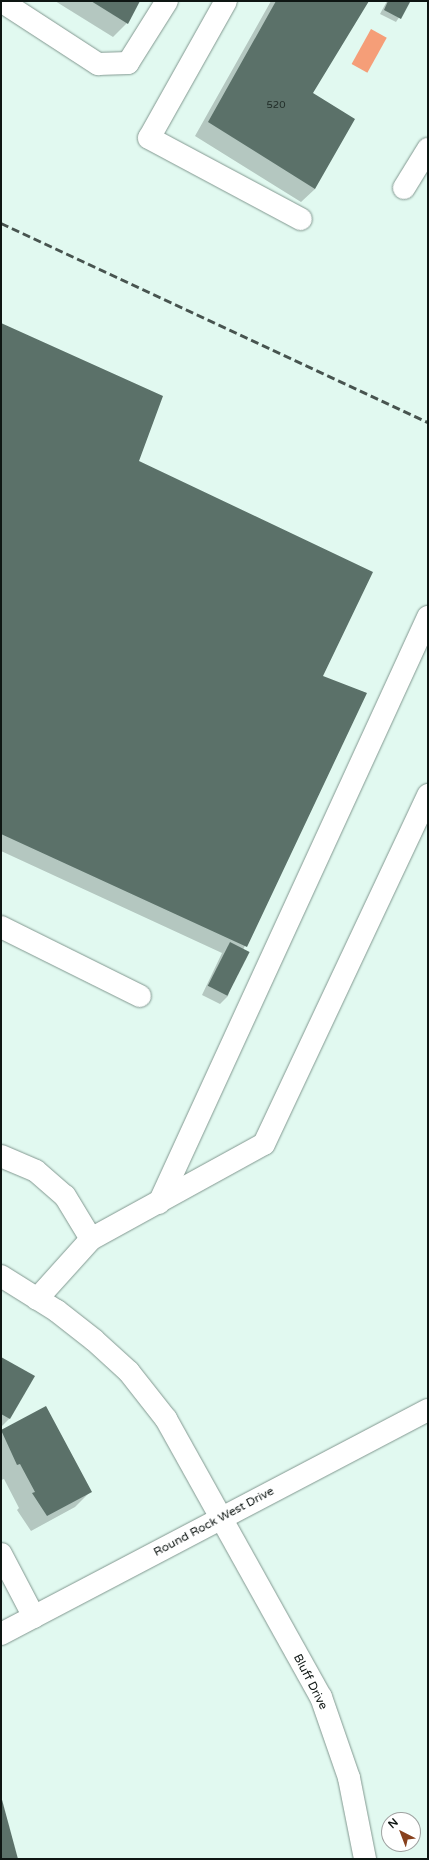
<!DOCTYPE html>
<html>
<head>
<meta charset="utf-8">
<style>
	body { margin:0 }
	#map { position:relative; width:429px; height:1860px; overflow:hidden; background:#e1f9f0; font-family:"Varela Round",sans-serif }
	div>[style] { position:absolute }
	.water>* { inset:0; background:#f59e78; transform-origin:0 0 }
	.shadow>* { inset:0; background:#0003 }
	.building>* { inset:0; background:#5b7169; transform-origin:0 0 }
	.roads { filter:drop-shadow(0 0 1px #829890) drop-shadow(0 0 1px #829890) }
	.minor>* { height:22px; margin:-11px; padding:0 11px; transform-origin:11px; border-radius:11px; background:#fff }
	.rail>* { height:3px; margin-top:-1.5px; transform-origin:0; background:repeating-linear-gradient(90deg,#47544f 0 8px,transparent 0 12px) }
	span { translate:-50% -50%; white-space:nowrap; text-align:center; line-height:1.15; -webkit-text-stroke:4px #fff; paint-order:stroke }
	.number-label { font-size:10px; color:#212d28 }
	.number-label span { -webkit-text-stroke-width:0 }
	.street-label { font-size:12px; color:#0e1613 }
	.frame { position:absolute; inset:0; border:2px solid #0e1613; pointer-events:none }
	.north { position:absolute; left:381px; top:1812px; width:40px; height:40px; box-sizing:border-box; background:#fff; border:1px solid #9fa2a1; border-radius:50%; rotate:318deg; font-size:11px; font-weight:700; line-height:16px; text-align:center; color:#0e1613 }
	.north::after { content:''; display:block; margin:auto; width:14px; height:18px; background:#88411e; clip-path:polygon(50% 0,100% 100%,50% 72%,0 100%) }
</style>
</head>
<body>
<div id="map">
	<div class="water">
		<i style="left:371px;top:29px;width:18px;height:40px;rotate:29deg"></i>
	</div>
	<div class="shadow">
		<i style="clip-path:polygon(55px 1px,139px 1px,127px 23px,113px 37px)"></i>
		<i style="clip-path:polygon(271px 1px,368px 1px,312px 93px,315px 189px,301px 202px,195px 136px)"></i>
		<i style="clip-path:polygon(387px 1px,409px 2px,396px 22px,380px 14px)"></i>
		<i style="clip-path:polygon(1px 324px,138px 461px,322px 677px,366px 693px,243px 950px,228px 996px,220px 1004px,202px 995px,222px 953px,1px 851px)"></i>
		<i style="clip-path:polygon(1px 1358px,33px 1376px,9px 1419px,1px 1427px)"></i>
		<i style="clip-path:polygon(2px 1431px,91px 1491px,75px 1507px,31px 1531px,17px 1510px,19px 1508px,4px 1479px,1px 1480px)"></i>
	</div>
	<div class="building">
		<i style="clip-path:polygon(91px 1px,140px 1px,128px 24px)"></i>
		<i style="clip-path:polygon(276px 1px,369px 1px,313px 93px,355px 119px,315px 189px,208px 122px)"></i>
		<i style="clip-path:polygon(388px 1px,410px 2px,401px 19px,384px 10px)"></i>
		<i style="clip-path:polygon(1px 323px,163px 396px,139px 461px,373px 572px,323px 676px,367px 693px,247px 947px,1px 834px)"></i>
		<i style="left:230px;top:942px;width:22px;height:49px;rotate:27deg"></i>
		<i style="clip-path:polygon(1px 1357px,35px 1376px,10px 1419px,1px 1414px)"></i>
		<i style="clip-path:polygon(46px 1406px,92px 1492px,47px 1516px,32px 1493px,35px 1492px,20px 1464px,17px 1465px,1px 1430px)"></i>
		<i style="clip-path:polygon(1px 1796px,18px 1859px,1px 1859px)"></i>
	</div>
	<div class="roads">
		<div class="minor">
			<i style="left:1px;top:1px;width:116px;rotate:33deg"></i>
			<i style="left:98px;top:64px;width:30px;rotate:-2deg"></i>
			<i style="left:128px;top:63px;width:73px;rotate:-57.8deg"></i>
			<i style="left:226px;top:1px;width:157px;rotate:119.3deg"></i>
			<i style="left:149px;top:138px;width:172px;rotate:28.1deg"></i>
			<i style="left:404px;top:188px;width:46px;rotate:-58.4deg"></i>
			<i style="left:1px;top:927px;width:155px;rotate:26.4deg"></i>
			<i style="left:1px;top:1156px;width:38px;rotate:23deg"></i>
			<i style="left:36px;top:1171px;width:38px;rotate:41deg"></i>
			<i style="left:65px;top:1196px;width:50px;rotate:58.8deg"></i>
			<i style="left:91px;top:1239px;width:197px;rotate:-28.8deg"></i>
			<i style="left:264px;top:1144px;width:386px;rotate:-64.8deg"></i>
			<i style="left:159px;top:1203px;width:645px;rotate:-65.34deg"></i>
			<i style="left:1px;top:1276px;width:66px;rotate:32deg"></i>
			<i style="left:57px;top:1311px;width:47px;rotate:38.1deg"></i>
			<i style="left:94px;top:1340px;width:47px;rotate:42.4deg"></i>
			<i style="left:129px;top:1372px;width:60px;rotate:51.8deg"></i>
			<i style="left:166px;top:1419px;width:318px;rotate:60.9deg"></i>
			<i style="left:321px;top:1697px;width:86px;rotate:70.9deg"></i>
			<i style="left:349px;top:1778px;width:83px;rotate:78.8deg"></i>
			<i style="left:37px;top:1299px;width:81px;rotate:-48deg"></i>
			<i style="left:1px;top:1554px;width:71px;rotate:62.4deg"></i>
			<i style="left:1px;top:1634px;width:482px;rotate:-27.7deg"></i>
		</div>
	</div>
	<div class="rail">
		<i style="left:1px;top:223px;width:471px;rotate:25deg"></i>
	</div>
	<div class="number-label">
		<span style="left:276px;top:106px">520</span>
	</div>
	<div class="street-label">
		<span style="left:214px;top:1522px;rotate:-28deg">Round Rock West Drive</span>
		<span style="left:310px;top:1682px;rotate:63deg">Bluff Drive</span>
	</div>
	<div class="frame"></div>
	<div class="north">N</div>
</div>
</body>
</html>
